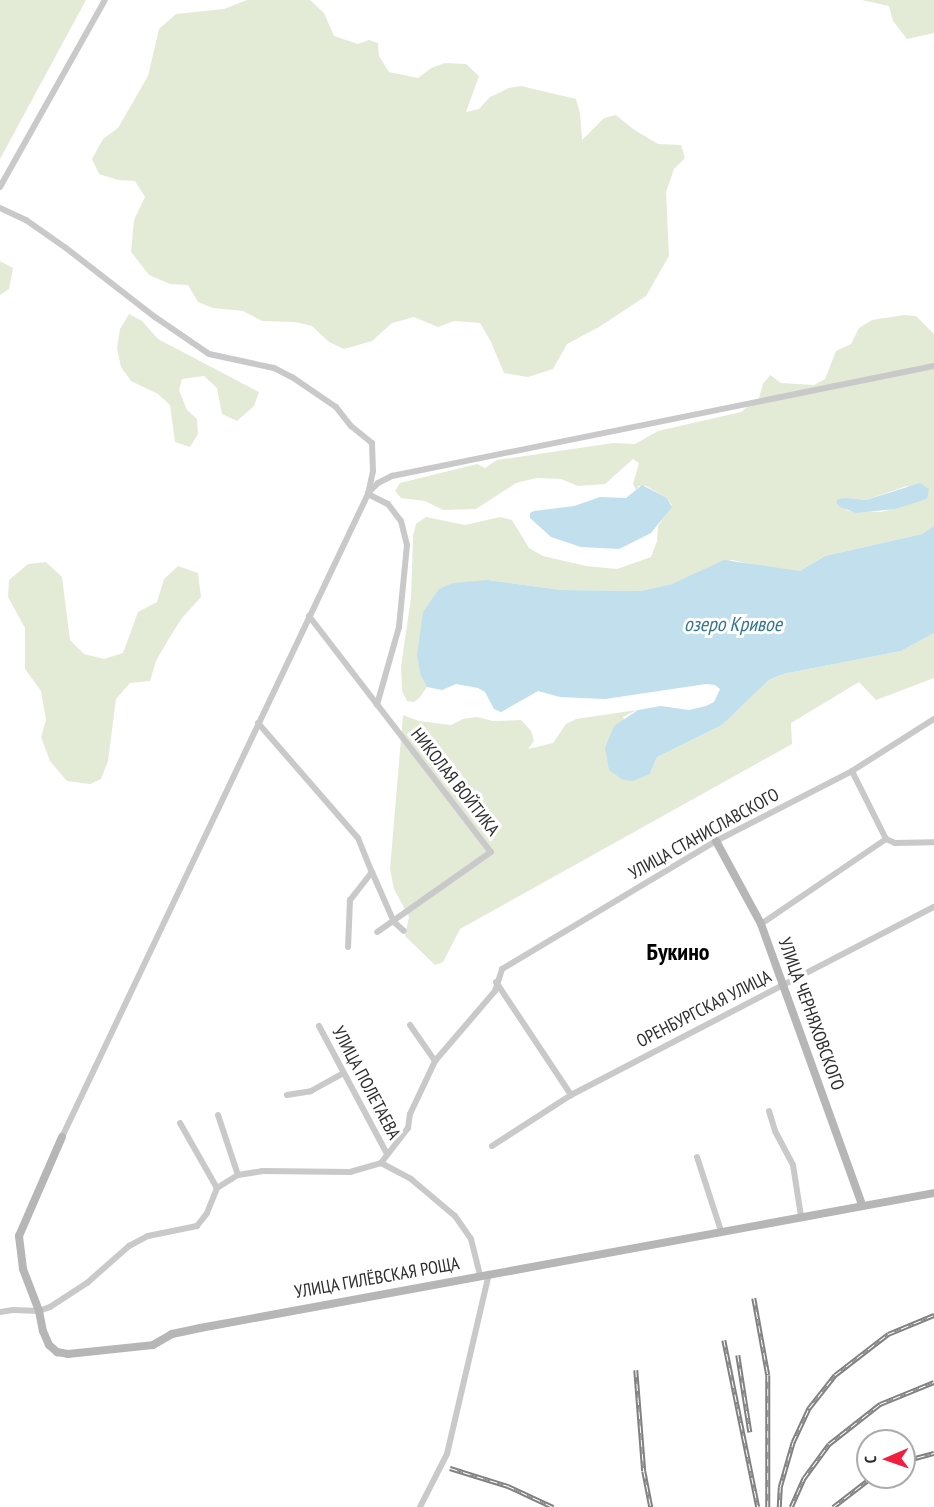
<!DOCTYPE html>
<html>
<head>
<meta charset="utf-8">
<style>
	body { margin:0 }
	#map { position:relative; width:934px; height:1507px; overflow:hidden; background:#fff; font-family:"PT Sans Narrow",sans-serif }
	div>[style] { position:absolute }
	.green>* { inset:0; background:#e3ebd7 }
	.water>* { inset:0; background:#c1dfed }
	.street>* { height:6px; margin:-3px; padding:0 3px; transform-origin:3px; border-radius:3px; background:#c9c9c9 }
	.secondary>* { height:8px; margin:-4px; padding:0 4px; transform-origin:4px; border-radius:4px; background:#b6b6b6 }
	.rail>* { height:4.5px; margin-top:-2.25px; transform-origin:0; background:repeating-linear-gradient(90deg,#fff 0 7px,#818181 0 14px); box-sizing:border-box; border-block:2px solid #818181 }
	span { translate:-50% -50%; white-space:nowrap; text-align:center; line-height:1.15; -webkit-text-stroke:6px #fff; paint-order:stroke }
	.street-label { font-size:18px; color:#2c2c2c }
	.water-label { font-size:20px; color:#347593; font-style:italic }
	.district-label { font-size:24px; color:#000; font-weight:700 }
	.north { position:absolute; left:856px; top:1429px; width:60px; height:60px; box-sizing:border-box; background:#fff; border:2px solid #ababab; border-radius:50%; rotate:268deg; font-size:16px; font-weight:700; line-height:24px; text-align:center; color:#2c2c2c }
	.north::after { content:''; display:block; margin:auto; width:21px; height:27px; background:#f21e3d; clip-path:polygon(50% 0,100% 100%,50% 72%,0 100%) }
</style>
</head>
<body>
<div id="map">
	<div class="green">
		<i style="clip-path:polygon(0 0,86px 0,0 159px)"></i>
		<i style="clip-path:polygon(247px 0,310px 0,324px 13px,334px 36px,358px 44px,369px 40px,378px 43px,379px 56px,389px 72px,418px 78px,431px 68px,445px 63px,466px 64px,479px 76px,466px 112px,479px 109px,490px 97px,509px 88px,521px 86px,576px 99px,580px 113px,582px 140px,604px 118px,616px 115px,633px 129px,658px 144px,681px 145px,685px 158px,674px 169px,666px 192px,669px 256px,646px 296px,599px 327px,567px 344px,553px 369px,528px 377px,504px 373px,491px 342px,480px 323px,454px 321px,438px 327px,414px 317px,392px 323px,372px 341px,344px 349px,329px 342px,312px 326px,295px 322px,262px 321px,243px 311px,213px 308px,198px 302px,188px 285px,170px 284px,149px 275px,131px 252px,134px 220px,145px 197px,135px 181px,118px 180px,99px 174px,92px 159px,103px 139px,118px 128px,148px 76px,159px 29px,176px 14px,224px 9px)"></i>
		<i style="clip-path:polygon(862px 0,934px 0,934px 33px,907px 39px,893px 21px,889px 6px)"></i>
		<i style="clip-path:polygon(0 261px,13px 268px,9px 289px,0 295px)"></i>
		<i style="clip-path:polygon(129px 314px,142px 321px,158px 339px,259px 392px,254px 406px,237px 421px,222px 414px,217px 388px,204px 376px,182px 379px,179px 390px,187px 410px,197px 419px,198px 434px,190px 447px,175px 442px,170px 405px,158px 394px,131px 381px,121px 367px,117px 348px,120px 329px)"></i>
		<i style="clip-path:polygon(evenodd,904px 315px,916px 316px,934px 334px,934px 526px,922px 534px,825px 556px,800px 571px,778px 570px,732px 560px,672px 584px,640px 591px,561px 590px,488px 580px,421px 676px,427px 687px,420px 697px,414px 702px,407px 701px,402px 691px,401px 666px,411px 598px,413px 536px,416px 524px,426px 517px,465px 525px,500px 517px,512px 520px,529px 548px,543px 556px,586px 566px,617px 569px,651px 557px,657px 541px,658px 526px,672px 505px,667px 498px,646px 486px,639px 486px,636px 490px,633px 484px,639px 463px,633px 459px,605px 484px,578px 486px,561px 479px,537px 478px,516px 483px,476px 509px,443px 510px,425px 501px,401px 498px,395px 491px,400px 483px,477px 464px,485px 468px,497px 460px,613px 443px,635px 444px,658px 431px,741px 412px,759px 398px,763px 384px,770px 375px,781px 383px,814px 385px,825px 379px,836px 351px,851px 344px,859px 328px,872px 320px,904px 315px,907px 486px,927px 499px,881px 512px,848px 511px,838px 504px,847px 498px,866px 500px,907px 486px)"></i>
		<i style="clip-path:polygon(46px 562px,62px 577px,70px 640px,84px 654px,104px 659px,123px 653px,138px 612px,157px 602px,164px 579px,178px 566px,198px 573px,201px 597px,182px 618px,168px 640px,156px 661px,150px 681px,130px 683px,116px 699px,108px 761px,101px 779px,90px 784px,67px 781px,50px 761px,41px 737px,46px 720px,41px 691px,25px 669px,25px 628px,8px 597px,9px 580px,28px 564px)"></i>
		<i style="clip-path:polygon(934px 633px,934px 678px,876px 700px,859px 682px,791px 723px,792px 744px,460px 929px,443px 962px,435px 965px,405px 936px,409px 917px,394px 889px,390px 869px,403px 715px,419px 721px,451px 725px,463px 719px,477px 717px,493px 721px,521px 720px,531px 731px,534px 741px,528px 749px,553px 743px,566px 724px,576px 719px,637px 710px,623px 717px,650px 774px,657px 757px,722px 725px,769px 680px,783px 674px,901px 651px)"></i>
	</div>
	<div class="water">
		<i style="clip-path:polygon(920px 483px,929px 489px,927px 499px,895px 509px,856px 513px,840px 507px,836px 502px,838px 499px,847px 498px,866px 500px)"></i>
		<i style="clip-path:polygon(642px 485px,667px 498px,672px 507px,651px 533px,619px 549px,581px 547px,551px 537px,530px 518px,530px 513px,534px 511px,574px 506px,600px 497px,626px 498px)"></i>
		<i style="clip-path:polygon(934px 526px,934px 633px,901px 651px,783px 674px,769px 680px,722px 725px,657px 757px,650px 774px,633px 781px,623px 780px,609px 770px,605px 748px,614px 726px,638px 710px,661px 706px,689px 710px,706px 706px,714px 702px,720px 689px,715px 685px,706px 684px,605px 699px,560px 697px,538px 691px,501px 712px,494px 709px,485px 692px,478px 688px,456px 684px,442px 690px,427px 687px,421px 676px,417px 656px,423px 612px,439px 589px,453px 583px,488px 580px,561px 590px,640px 591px,672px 584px,724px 560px,800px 571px,825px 556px,922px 534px)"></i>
	</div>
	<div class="street">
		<i style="left:0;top:187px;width:214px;rotate:-60.7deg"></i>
		<i style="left:0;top:208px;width:29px;rotate:25deg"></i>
		<i style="left:26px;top:220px;width:49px;rotate:35deg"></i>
		<i style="left:66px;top:248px;width:113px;rotate:37.8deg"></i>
		<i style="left:155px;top:317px;width:65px;rotate:34.4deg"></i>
		<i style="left:209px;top:354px;width:66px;rotate:12.2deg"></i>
		<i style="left:274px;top:368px;width:20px;rotate:27deg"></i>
		<i style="left:292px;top:377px;width:53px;rotate:34.3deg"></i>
		<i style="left:336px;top:407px;width:24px;rotate:52deg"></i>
		<i style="left:351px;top:426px;width:27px;rotate:39deg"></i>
		<i style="left:372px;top:443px;width:28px;rotate:88deg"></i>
		<i style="left:373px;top:471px;width:24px;rotate:102deg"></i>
		<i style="left:368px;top:494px;width:712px;rotate:115.45deg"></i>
		<i style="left:368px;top:493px;width:14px;rotate:-45deg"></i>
		<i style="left:378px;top:483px;width:16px;rotate:-27deg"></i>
		<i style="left:392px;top:476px;width:553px;rotate:-11.47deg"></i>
		<i style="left:368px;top:494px;width:22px;rotate:27deg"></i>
		<i style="left:388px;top:504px;width:21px;rotate:53deg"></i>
		<i style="left:401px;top:521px;width:25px;rotate:76deg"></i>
		<i style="left:407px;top:545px;width:82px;rotate:95.6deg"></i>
		<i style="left:399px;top:627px;width:81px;rotate:105.8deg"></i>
		<i style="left:309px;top:616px;width:298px;rotate:52.4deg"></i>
		<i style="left:491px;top:852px;width:139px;rotate:144.9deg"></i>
		<i style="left:258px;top:723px;width:152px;rotate:49deg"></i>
		<i style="left:358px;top:838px;width:37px;rotate:68deg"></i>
		<i style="left:372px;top:872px;width:36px;rotate:128deg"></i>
		<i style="left:350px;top:900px;width:47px;rotate:92.4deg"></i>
		<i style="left:886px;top:839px;width:10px;rotate:24deg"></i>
		<i style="left:895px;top:843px;width:39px;rotate:-1deg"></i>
		<i style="left:372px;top:872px;width:55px;rotate:66.3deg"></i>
		<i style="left:394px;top:922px;width:13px;rotate:42deg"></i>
		<i style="left:761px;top:924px;width:151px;rotate:-34.2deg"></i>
		<i style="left:886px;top:839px;width:76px;rotate:-116.6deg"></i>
		<i style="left:496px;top:982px;width:136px;rotate:56.4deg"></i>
		<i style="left:410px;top:1025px;width:44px;rotate:55.2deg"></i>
		<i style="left:319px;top:1026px;width:145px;rotate:62deg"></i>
		<i style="left:287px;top:1095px;width:24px;rotate:-9deg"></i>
		<i style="left:311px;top:1091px;width:37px;rotate:-29deg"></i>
		<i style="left:769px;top:1111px;width:21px;rotate:73deg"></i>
		<i style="left:775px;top:1131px;width:38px;rotate:62deg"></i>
		<i style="left:793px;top:1165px;width:52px;rotate:81.1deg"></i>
		<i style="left:218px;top:1115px;width:63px;rotate:71.6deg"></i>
		<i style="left:180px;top:1123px;width:75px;rotate:60.4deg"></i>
		<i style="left:492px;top:1146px;width:94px;rotate:-32.8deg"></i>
		<i style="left:571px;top:1095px;width:409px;rotate:-27.4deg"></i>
		<i style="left:697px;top:1157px;width:78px;rotate:72deg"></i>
		<i style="left:381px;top:1163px;width:34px;rotate:28deg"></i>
		<i style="left:411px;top:1179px;width:57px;rotate:40.1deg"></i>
		<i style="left:455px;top:1216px;width:28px;rotate:55deg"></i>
		<i style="left:471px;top:1239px;width:38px;rotate:76deg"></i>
		<i style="left:0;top:1312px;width:13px;rotate:-9deg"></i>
		<i style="left:13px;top:1310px;width:26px;rotate:2deg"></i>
		<i style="left:39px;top:1311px;width:12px;rotate:-20deg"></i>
		<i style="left:50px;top:1307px;width:44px;rotate:-33deg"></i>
		<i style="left:87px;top:1283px;width:56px;rotate:-41.4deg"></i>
		<i style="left:129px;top:1246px;width:21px;rotate:-28deg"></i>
		<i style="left:148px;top:1236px;width:50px;rotate:-11.5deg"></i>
		<i style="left:197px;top:1226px;width:16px;rotate:-52deg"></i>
		<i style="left:207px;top:1213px;width:27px;rotate:-68deg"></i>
		<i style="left:217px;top:1188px;width:25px;rotate:-32deg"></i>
		<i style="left:238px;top:1175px;width:24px;rotate:-9deg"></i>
		<i style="left:262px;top:1171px;width:88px;rotate:0.7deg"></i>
		<i style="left:350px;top:1172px;width:32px;rotate:-16deg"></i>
		<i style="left:381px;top:1163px;width:44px;rotate:-52.4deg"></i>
		<i style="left:408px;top:1128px;width:14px;rotate:-82deg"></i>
		<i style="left:410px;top:1114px;width:59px;rotate:-64.7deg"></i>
		<i style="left:435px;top:1061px;width:92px;rotate:-49.4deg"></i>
		<i style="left:495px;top:991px;width:23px;rotate:-72deg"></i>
		<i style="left:502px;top:969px;width:249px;rotate:-30.9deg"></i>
		<i style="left:716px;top:841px;width:153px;rotate:-27.2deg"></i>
		<i style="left:852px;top:771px;width:97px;rotate:-32.4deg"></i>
		<i style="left:420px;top:1507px;width:59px;rotate:-63deg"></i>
		<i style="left:447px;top:1454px;width:185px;rotate:-76.9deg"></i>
	</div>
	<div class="secondary">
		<i style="left:716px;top:841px;width:94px;rotate:61.5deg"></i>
		<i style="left:761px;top:924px;width:299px;rotate:70.2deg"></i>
		<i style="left:62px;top:1137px;width:108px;rotate:113.5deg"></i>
		<i style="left:19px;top:1236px;width:33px;rotate:83deg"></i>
		<i style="left:23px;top:1269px;width:45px;rotate:69.1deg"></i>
		<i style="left:39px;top:1311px;width:20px;rotate:79deg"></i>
		<i style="left:43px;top:1331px;width:15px;rotate:67deg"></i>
		<i style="left:49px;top:1345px;width:11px;rotate:41deg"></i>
		<i style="left:57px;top:1352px;width:11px;rotate:10deg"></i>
		<i style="left:68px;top:1354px;width:85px;rotate:-6deg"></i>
		<i style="left:153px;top:1345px;width:22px;rotate:-30deg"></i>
		<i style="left:172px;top:1334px;width:29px;rotate:-12deg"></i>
		<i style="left:200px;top:1328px;width:746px;rotate:-10.42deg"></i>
	</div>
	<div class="rail">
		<i style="left:754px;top:1298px;width:78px;rotate:79.7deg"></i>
		<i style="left:768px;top:1375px;width:132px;rotate:90deg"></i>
		<i style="left:724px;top:1340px;width:170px;rotate:78.5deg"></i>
		<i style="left:738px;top:1355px;width:78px;rotate:81.1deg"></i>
		<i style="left:636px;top:1370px;width:101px;rotate:85.5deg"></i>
		<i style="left:644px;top:1471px;width:37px;rotate:79deg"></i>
		<i style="left:904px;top:1461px;width:31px;rotate:-15deg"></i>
		<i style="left:450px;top:1468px;width:61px;rotate:17.2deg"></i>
		<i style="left:508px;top:1486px;width:50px;rotate:25deg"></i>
		<i style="left:779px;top:1507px;width:20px;rotate:-87deg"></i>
		<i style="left:780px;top:1487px;width:47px;rotate:-73.9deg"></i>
		<i style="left:793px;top:1442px;width:38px;rotate:-65deg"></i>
		<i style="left:809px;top:1408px;width:42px;rotate:-51.8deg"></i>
		<i style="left:835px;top:1375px;width:67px;rotate:-37.7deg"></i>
		<i style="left:888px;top:1334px;width:50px;rotate:-22.4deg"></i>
		<i style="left:791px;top:1507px;width:32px;rotate:-66deg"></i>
		<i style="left:804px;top:1478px;width:42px;rotate:-53.7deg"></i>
		<i style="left:829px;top:1444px;width:65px;rotate:-38.1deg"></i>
		<i style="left:880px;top:1404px;width:58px;rotate:-22.2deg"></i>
		<i style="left:833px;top:1507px;width:49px;rotate:-37.6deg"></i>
	</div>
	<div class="street-label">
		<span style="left:455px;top:782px;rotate:52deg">НИКОЛАЯ ВОЙТИКА</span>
		<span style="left:704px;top:834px;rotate:-29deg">УЛИЦА СТАНИСЛАВСКОГО</span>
		<span style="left:704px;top:1009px;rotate:-27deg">ОРЕНБУРГСКАЯ УЛИЦА</span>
		<span style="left:811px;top:1014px;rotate:70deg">УЛИЦА ЧЕРНЯХОВСКОГО</span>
		<span style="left:366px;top:1083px;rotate:62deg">УЛИЦА ПОЛЕТАЕВА</span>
		<span style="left:377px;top:1278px;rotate:-10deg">УЛИЦА ГИЛЁВСКАЯ РОЩА</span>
	</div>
	<div class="water-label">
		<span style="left:733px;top:624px">озеро Кривое</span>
	</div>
	<div class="district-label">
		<span style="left:678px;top:952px">Букино</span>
	</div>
	<div class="north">С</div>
</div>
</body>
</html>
